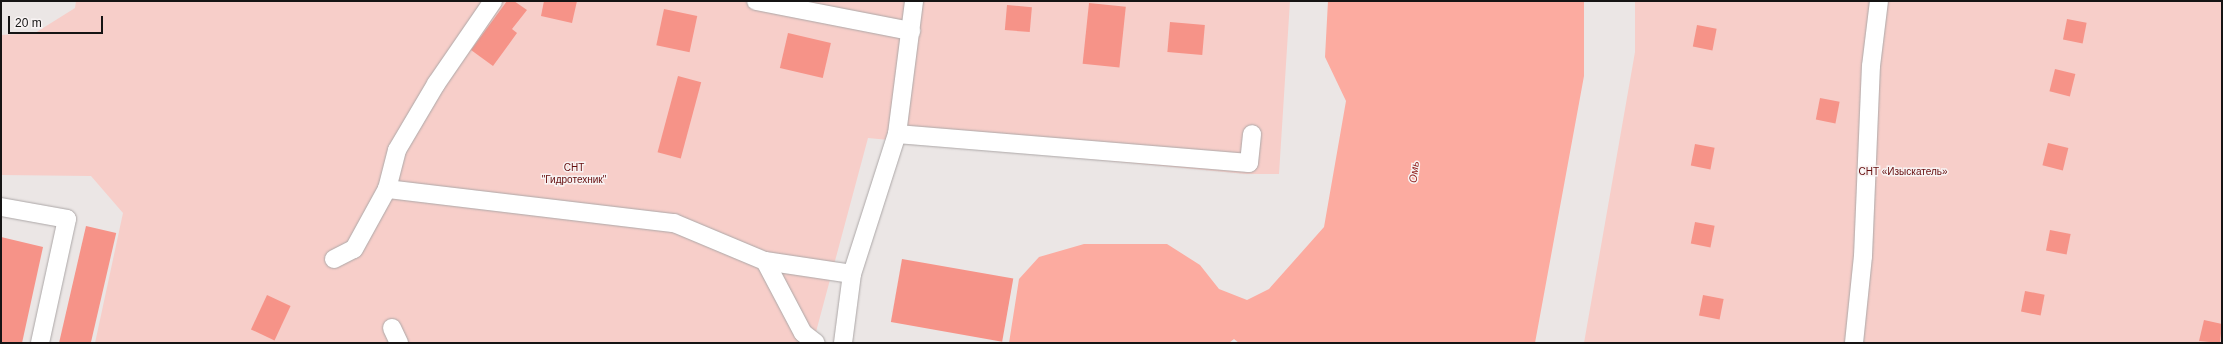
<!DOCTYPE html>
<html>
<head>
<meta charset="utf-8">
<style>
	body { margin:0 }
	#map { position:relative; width:2223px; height:344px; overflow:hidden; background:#ebe6e5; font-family:Arial,sans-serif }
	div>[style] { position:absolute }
	.green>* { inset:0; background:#f7cec9 }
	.water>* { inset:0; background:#fcaba0 }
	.building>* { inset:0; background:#f69388; transform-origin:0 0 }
	.roads { filter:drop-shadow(0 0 1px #aca7a7) drop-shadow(0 0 1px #aca7a7) }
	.service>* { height:18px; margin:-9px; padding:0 9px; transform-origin:9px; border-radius:9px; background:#fff }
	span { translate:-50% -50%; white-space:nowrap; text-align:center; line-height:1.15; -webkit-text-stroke:3px #f8f3f3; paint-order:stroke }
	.park-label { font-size:10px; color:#640c0c }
	.water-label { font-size:11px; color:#901d1b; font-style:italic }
	.frame { position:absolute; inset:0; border:2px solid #151414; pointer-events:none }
	.scale { position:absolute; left:8px; top:16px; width:95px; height:18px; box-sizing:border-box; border:2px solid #151414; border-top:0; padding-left:5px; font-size:12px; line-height:14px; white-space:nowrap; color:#151414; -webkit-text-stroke:3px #f8f3f3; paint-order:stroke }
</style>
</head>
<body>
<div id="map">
	<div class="green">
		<i style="clip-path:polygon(76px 1px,1290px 1px,1279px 174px,1246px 174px,868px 138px,813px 343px,95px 343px,123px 213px,91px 176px,1px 175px,1px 35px,35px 33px,75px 8px)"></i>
		<i style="clip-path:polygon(1635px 1px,2222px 1px,2222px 343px,1584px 343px,1635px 52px)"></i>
	</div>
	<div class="water">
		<i style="clip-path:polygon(1328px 1px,1584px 1px,1584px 76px,1535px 343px,1239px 343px,1234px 339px,1229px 343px,1009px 343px,1019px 279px,1039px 257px,1084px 244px,1167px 244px,1200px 265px,1219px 289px,1247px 300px,1269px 289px,1324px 227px,1346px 101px,1325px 57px)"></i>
	</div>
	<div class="building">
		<i style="clip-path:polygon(507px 1px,514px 1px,527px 10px,512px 29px,517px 33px,493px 66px,471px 50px)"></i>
		<i style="clip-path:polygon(544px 1px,577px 1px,572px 23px,541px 16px)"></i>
		<i style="left:1089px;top:3px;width:37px;height:61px;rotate:6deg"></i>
		<i style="left:1007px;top:5px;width:25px;height:25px;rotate:5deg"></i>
		<i style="left:664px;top:9px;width:34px;height:37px;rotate:12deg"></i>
		<i style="left:2067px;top:19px;width:20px;height:21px;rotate:11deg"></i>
		<i style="left:1170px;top:22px;width:35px;height:30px;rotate:5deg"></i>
		<i style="left:1697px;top:25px;width:20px;height:22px;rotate:11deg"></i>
		<i style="left:788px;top:33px;width:44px;height:36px;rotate:13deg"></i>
		<i style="left:2055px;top:69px;width:21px;height:23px;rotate:14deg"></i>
		<i style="left:678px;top:76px;width:24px;height:79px;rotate:15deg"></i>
		<i style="left:1820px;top:98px;width:20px;height:22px;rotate:11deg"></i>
		<i style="left:2048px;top:143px;width:21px;height:23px;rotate:14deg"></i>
		<i style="left:1695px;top:144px;width:20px;height:22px;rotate:11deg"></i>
		<i style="left:1695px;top:222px;width:20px;height:22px;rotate:11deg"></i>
		<i style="left:86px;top:226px;width:31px;height:120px;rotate:13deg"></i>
		<i style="left:2050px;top:230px;width:21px;height:21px;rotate:11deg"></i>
		<i style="clip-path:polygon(1px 237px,43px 247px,22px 343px,1px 343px)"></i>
		<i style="left:902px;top:259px;width:113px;height:64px;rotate:10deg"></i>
		<i style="left:2025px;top:291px;width:20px;height:21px;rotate:11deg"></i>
		<i style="left:267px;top:295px;width:26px;height:38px;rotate:25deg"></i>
		<i style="left:1703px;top:295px;width:21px;height:21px;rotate:11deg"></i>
		<i style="clip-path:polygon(2204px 320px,2222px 324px,2220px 343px,2199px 341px)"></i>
	</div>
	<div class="roads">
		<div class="service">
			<i style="left:756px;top:1px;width:158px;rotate:11deg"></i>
			<i style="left:897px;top:134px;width:353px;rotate:4.7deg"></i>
			<i style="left:1249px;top:163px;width:29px;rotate:-84deg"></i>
			<i style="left:387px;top:189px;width:289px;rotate:6.8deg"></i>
			<i style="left:674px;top:223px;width:99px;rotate:22.7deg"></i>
			<i style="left:765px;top:261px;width:88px;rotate:8.5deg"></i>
			<i style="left:1px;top:207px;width:67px;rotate:10.3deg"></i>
			<i style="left:67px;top:219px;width:127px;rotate:102.3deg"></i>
			<i style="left:334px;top:259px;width:22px;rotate:-27deg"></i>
			<i style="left:354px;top:249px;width:68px;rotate:-61.2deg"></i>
			<i style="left:387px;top:189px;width:40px;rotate:-75.6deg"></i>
			<i style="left:397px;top:150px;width:77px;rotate:-59.4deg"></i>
			<i style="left:436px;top:84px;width:101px;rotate:-55.5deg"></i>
			<i style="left:765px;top:261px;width:81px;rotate:62.2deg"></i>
			<i style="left:803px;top:333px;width:16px;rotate:38deg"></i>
			<i style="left:392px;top:328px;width:17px;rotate:65deg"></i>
			<i style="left:843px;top:343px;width:70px;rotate:-82.6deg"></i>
			<i style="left:852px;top:274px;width:147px;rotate:-72.2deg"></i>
			<i style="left:897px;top:134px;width:134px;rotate:-82.7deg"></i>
			<i style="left:1854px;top:343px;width:87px;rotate:-84.1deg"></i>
			<i style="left:1863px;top:256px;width:190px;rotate:-87.6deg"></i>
			<i style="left:1871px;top:66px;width:65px;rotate:-83deg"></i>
		</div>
	</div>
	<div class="park-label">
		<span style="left:574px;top:173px">СНТ<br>"Гидротехник"</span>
		<span style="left:1903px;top:172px">СНТ «Изыскатель»</span>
	</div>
	<div class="water-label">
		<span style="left:1414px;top:172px;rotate:-84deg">Омь</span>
	</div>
	<div class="frame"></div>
	<div class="scale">20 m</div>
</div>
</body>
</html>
